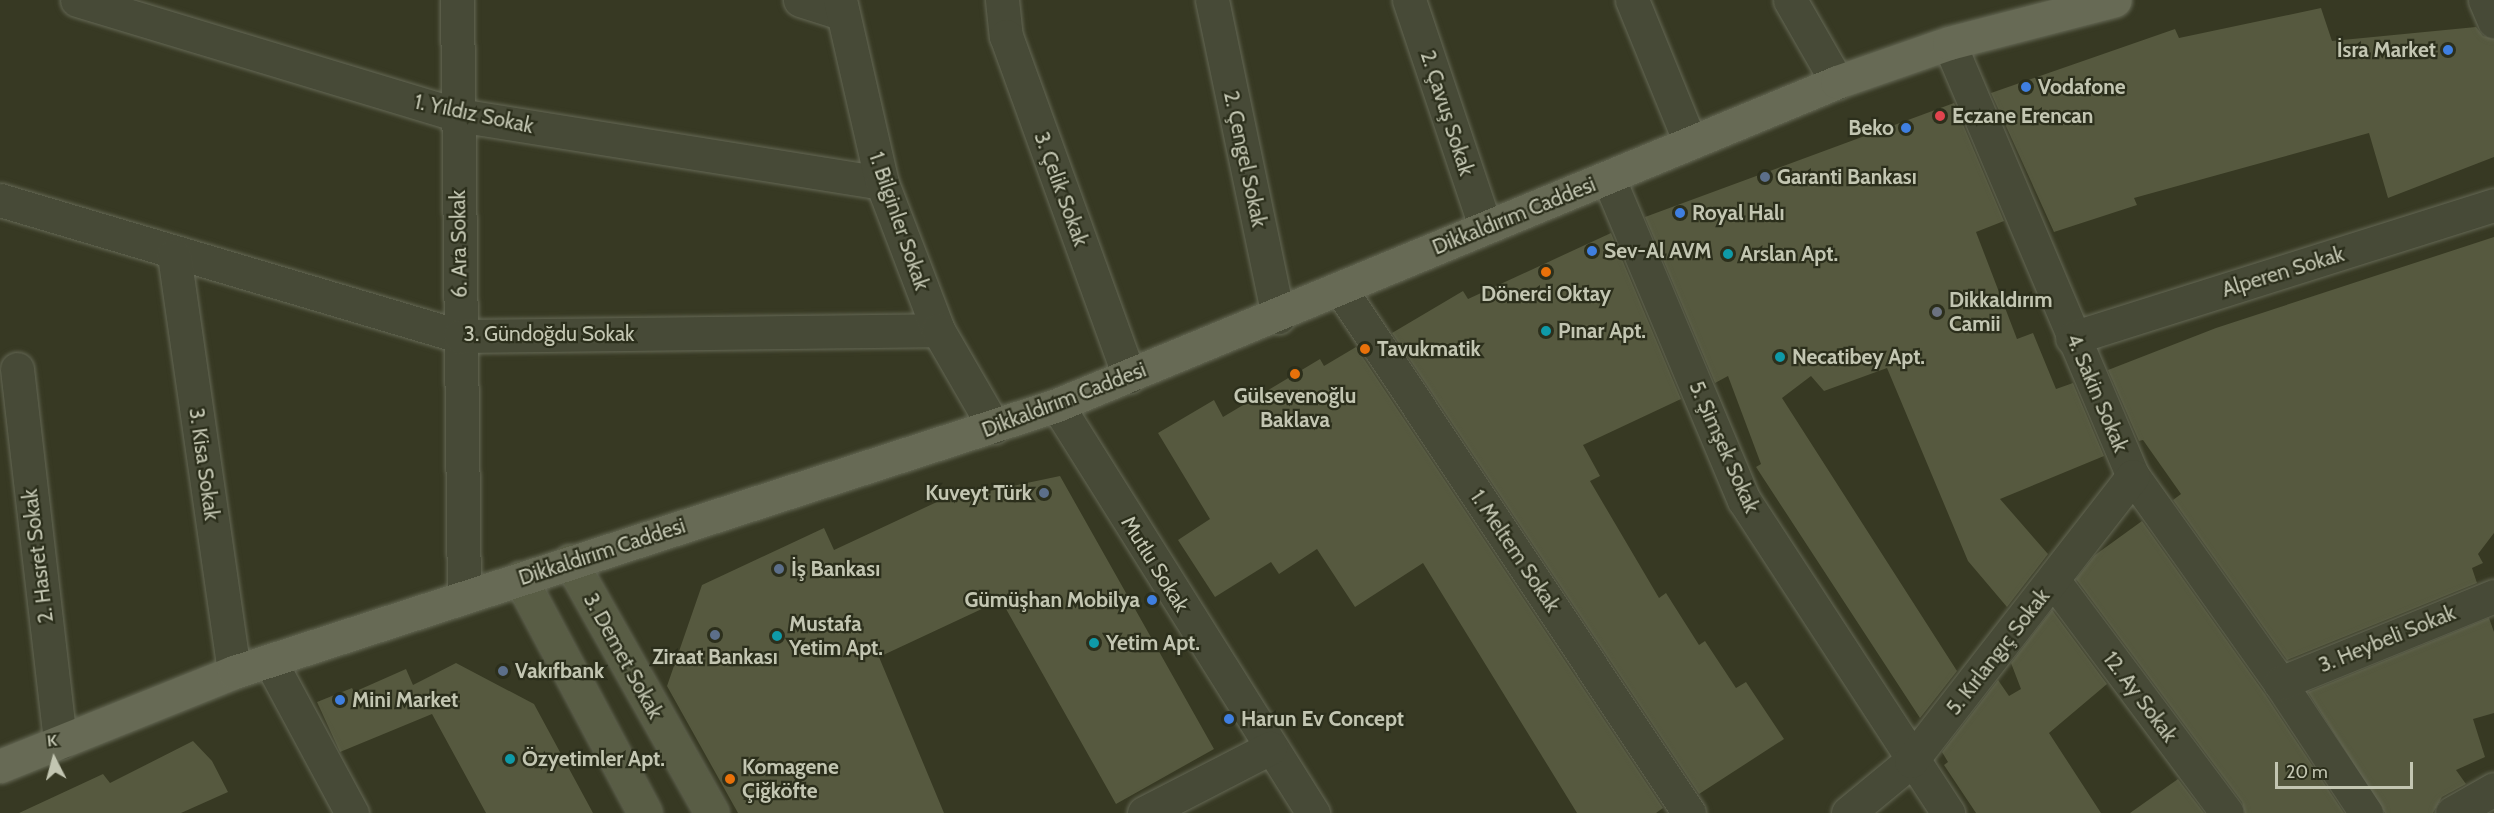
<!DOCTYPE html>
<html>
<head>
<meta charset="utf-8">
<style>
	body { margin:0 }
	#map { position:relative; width:2494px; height:813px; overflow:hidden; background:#373923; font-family:Cabin,sans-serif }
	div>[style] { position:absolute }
	.building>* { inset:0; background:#56593f }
	.roads { filter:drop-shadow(0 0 2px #656855) drop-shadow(0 0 2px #656855) }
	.minor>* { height:33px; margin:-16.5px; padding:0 16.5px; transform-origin:16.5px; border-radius:16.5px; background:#474a37 }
	.tertiary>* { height:33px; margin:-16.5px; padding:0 16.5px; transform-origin:16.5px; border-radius:16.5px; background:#474a37 }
	.secondary>* { height:33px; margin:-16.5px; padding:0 16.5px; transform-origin:16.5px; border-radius:16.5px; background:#595d45 }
	.primary>* { height:33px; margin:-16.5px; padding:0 16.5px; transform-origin:16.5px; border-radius:16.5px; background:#676a55 }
	.dots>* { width:16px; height:16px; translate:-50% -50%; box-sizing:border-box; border:3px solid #2c2f1c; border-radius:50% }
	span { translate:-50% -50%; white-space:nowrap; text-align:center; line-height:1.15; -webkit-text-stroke:4.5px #2c2f1c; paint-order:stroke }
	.poi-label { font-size:21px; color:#c3c6b2; font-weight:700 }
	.right { translate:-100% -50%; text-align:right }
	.left { translate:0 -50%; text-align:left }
	.street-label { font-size:21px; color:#c3c6b2 }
	.north { position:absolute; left:24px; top:729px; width:60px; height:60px; -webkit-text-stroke:4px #2c2f1c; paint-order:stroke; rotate:354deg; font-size:16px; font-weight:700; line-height:24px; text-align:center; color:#c3c6b2 }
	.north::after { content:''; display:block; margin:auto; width:21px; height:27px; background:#c3c6b2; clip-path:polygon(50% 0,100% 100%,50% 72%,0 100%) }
	.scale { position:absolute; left:2275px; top:762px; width:138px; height:27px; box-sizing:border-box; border:3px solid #c3c6b2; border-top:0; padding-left:8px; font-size:18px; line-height:21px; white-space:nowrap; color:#c3c6b2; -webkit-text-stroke:4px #2c2f1c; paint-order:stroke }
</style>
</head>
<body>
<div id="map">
	<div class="building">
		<i style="clip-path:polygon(2321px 8px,2332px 41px,2476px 27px,2483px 36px,2494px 39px,2494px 157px,2388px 198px,2369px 133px,2134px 198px,2137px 205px,2054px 232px,1991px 93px,2175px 29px,2179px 38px)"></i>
		<i style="clip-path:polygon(1954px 103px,2004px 221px,1976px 232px,2017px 339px,2033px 333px,2056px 389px,2073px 383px,2104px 456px,2000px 499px,2048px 554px,2007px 607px,1968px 561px,1887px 368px,1824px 391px,1811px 376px,1782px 398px,1957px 671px,1920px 718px,1756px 467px,1761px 464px,1728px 376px,1715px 383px,1645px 217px)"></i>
		<i style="clip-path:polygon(1611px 233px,1681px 399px,1583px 445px,1600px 476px,1590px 481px,1659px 598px,1666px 593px,1699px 645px,1705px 641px,1736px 688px,1746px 682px,1784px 739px,1699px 794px,1392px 333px,1463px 291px,1468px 299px)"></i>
		<i style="clip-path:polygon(2494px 237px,2494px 533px,2478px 554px,2483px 563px,2472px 568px,2477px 583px,2287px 660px,2173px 500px,2181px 494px,2143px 440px,2139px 441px,2108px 370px,2216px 328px)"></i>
		<i style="clip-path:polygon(1356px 347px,1663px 808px,1656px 813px,1577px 813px,1423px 563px,1355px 607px,1317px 549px,1279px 574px,1271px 562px,1215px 597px,1178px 540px,1210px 519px,1158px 433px,1214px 400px,1223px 417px,1320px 359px,1324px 366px)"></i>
		<i style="clip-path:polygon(1060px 476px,1214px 749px,1116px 804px,1001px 600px,879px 657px,944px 813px,738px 813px,667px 686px,702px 585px,824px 528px,834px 550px,954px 494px,956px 498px)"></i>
		<i style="clip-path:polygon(2142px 521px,2265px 694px,2344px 813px,2245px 813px,2242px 802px,2076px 579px,2095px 555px)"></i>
		<i style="clip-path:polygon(2052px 610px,2107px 684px,2049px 733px,2101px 813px,1976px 813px,1944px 765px,1948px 762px,1942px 752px,1998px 680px,2009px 696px,2021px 689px,2011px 663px)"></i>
		<i style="clip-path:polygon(2489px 618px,2494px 632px,2494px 713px,2473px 719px,2485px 757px,2456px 770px,2466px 784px,2442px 797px,2433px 813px,2385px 813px,2308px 692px)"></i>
		<i style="clip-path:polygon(456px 663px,534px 704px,593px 813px,486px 813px,432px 714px,340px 752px,317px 702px,352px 688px,354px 692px,406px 669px,413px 685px)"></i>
		<i style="clip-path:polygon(193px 741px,212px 761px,228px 792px,181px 813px,19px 813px,103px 774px,110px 783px)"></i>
		<i style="clip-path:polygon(2178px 779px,2204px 813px,2130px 813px)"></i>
	</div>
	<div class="roads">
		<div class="minor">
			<i style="left:77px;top:0;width:398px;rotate:16.8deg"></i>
			<i style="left:458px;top:115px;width:429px;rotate:9.1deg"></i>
			<i style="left:457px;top:0;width:596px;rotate:89.33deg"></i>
			<i style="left:800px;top:0;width:43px;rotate:17.6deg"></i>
			<i style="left:1002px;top:0;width:36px;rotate:84deg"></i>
			<i style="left:1006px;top:36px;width:362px;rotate:70.1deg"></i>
			<i style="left:1212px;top:0;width:324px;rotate:78.2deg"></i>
			<i style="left:1409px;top:0;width:238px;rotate:71.4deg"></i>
			<i style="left:1632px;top:0;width:153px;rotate:67.8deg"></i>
			<i style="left:1790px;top:0;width:95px;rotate:60.2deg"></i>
			<i style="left:2485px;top:0;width:23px;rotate:67deg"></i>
			<i style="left:1949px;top:43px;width:470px;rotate:67deg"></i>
			<i style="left:2133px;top:476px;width:254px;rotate:54.6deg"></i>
			<i style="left:2280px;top:683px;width:156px;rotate:56.5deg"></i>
			<i style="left:1608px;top:177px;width:350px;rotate:67.2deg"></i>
			<i style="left:1744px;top:500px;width:374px;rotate:56.9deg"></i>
			<i style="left:0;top:200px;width:480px;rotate:16.5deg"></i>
			<i style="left:460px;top:336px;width:478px;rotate:-0.7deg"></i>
			<i style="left:174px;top:255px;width:421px;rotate:81.8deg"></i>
			<i style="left:1341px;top:290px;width:628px;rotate:56.36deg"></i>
			<i style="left:2072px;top:338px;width:442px;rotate:-17.5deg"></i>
			<i style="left:17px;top:369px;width:376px;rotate:83.4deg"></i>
			<i style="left:1057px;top:405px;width:482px;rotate:57.9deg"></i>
			<i style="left:2054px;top:581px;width:289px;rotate:53.3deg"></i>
			<i style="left:270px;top:661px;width:173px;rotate:61.7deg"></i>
			<i style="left:2280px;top:683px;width:231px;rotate:-22.1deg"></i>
			<i style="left:1144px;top:813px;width:142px;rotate:-27.3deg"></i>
			<i style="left:1848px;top:813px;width:82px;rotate:-39.5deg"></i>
			<i style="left:1911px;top:761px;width:361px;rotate:-52.1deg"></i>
			<i style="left:2452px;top:813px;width:48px;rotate:-29.7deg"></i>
		</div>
		<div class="tertiary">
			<i style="left:840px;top:0;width:188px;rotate:77.1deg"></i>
			<i style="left:882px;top:183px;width:157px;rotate:69.1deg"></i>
			<i style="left:938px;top:330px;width:112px;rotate:60deg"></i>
		</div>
		<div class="secondary">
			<i style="left:570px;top:561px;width:289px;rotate:60.6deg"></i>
			<i style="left:520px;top:578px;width:266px;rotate:62deg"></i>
		</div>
		<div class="primary">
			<i style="left:0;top:766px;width:252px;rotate:-21.9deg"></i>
			<i style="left:234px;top:672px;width:865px;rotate:-17.97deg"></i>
			<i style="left:1057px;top:405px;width:844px;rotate:-22.49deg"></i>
			<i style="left:1837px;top:82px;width:119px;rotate:-19.2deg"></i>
			<i style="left:1949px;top:43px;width:171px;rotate:-14.5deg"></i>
		</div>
	</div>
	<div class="dots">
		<i style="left:2448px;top:50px;background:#3f7fe0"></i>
		<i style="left:2026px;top:87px;background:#3f7fe0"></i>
		<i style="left:1940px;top:116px;background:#e0444e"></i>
		<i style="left:1906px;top:128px;background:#3f7fe0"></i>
		<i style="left:1765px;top:177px;background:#5c6f8a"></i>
		<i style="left:1680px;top:213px;background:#3f7fe0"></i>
		<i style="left:1592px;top:251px;background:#3f7fe0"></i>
		<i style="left:1728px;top:254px;background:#0f9aa8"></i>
		<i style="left:1546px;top:272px;background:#e8710a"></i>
		<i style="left:1937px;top:312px;background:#6b7280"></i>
		<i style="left:1546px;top:331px;background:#0f9aa8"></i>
		<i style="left:1365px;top:349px;background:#e8710a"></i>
		<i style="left:1780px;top:357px;background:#0f9aa8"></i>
		<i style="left:1295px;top:374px;background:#e8710a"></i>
		<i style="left:1044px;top:493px;background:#5c6f8a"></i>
		<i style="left:779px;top:569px;background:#5c6f8a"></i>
		<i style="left:1152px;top:600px;background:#3f7fe0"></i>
		<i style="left:715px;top:635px;background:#5c6f8a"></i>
		<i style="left:777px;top:636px;background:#0f9aa8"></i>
		<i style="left:1094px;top:643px;background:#0f9aa8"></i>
		<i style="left:503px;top:671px;background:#5c6f8a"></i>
		<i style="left:340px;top:700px;background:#3f7fe0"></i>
		<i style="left:1229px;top:719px;background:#3f7fe0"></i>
		<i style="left:510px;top:759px;background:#0f9aa8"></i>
		<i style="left:730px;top:779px;background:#e8710a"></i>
	</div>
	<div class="poi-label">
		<span class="right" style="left:2436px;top:50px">İsra Market</span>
		<span class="left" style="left:2038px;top:87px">Vodafone</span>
		<span class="left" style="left:1952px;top:116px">Eczane Erencan</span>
		<span class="right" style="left:1894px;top:128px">Beko</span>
		<span class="left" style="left:1777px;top:177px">Garanti Bankası</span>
		<span class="left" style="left:1692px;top:213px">Royal Halı</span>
		<span class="left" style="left:1604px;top:251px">Sev-Al AVM</span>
		<span class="left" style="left:1740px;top:254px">Arslan Apt.</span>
		<span style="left:1546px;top:294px">Dönerci Oktay</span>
		<span class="left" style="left:1949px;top:312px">Dikkaldırım<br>Camii</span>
		<span class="left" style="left:1558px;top:331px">Pınar Apt.</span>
		<span class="left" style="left:1377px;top:349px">Tavukmatik</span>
		<span class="left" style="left:1792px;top:357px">Necatibey Apt.</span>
		<span style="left:1295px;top:408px">Gülsevenoğlu<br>Baklava</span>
		<span class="right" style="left:1032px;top:493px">Kuveyt Türk</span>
		<span class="left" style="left:791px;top:569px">İş Bankası</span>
		<span class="right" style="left:1140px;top:600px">Gümüşhan Mobilya</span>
		<span class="left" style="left:789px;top:636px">Mustafa<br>Yetim Apt.</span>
		<span class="left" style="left:1106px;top:643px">Yetim Apt.</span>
		<span style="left:715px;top:657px">Ziraat Bankası</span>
		<span class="left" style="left:515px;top:671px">Vakıfbank</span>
		<span class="left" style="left:352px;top:700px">Mini Market</span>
		<span class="left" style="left:1241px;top:719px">Harun Ev Concept</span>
		<span class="left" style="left:522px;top:759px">Özyetimler Apt.</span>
		<span class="left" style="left:742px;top:779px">Komagene<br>Çiğköfte</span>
	</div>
	<div class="street-label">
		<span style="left:1447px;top:113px;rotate:72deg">2. Çavuş Sokak</span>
		<span style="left:474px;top:114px;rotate:12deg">1. Yıldız Sokak</span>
		<span style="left:1245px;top:159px;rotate:78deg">2. Çengel Sokak</span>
		<span style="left:1061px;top:189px;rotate:70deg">3. Çelik Sokak</span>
		<span style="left:1514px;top:216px;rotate:-22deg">Dikkaldırım Caddesi</span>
		<span style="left:899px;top:221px;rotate:71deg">1. Bilginler Sokak</span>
		<span style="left:459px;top:244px;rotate:-91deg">6. Ara Sokak</span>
		<span style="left:2283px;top:272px;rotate:-17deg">Alperen Sokak</span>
		<span style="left:549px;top:334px">3. Gündoğdu Sokak</span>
		<span style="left:2097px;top:393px;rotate:67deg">4. Sakin Sokak</span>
		<span style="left:1064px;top:400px;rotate:-21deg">Dikkaldırım Caddesi</span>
		<span style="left:1724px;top:447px;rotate:66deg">5. Şimşek Sokak</span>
		<span style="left:204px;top:464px;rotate:82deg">3. Kisa Sokak</span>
		<span style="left:1515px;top:551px;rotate:56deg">1. Meltem Sokak</span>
		<span style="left:602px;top:552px;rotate:-18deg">Dikkaldırım Caddesi</span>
		<span style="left:38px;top:556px;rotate:-97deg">2. Hasret Sokak</span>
		<span style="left:1155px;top:564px;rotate:58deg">Mutlu Sokak</span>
		<span style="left:2387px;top:639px;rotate:-22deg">3. Heybeli Sokak</span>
		<span style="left:1998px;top:652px;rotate:-52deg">5. Kırlangıç Sokak</span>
		<span style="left:623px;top:656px;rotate:61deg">3. Demet Sokak</span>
		<span style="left:2140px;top:697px;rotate:53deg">12. Ay Sokak</span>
	</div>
	<div class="north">K</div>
	<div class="scale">20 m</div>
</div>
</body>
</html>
